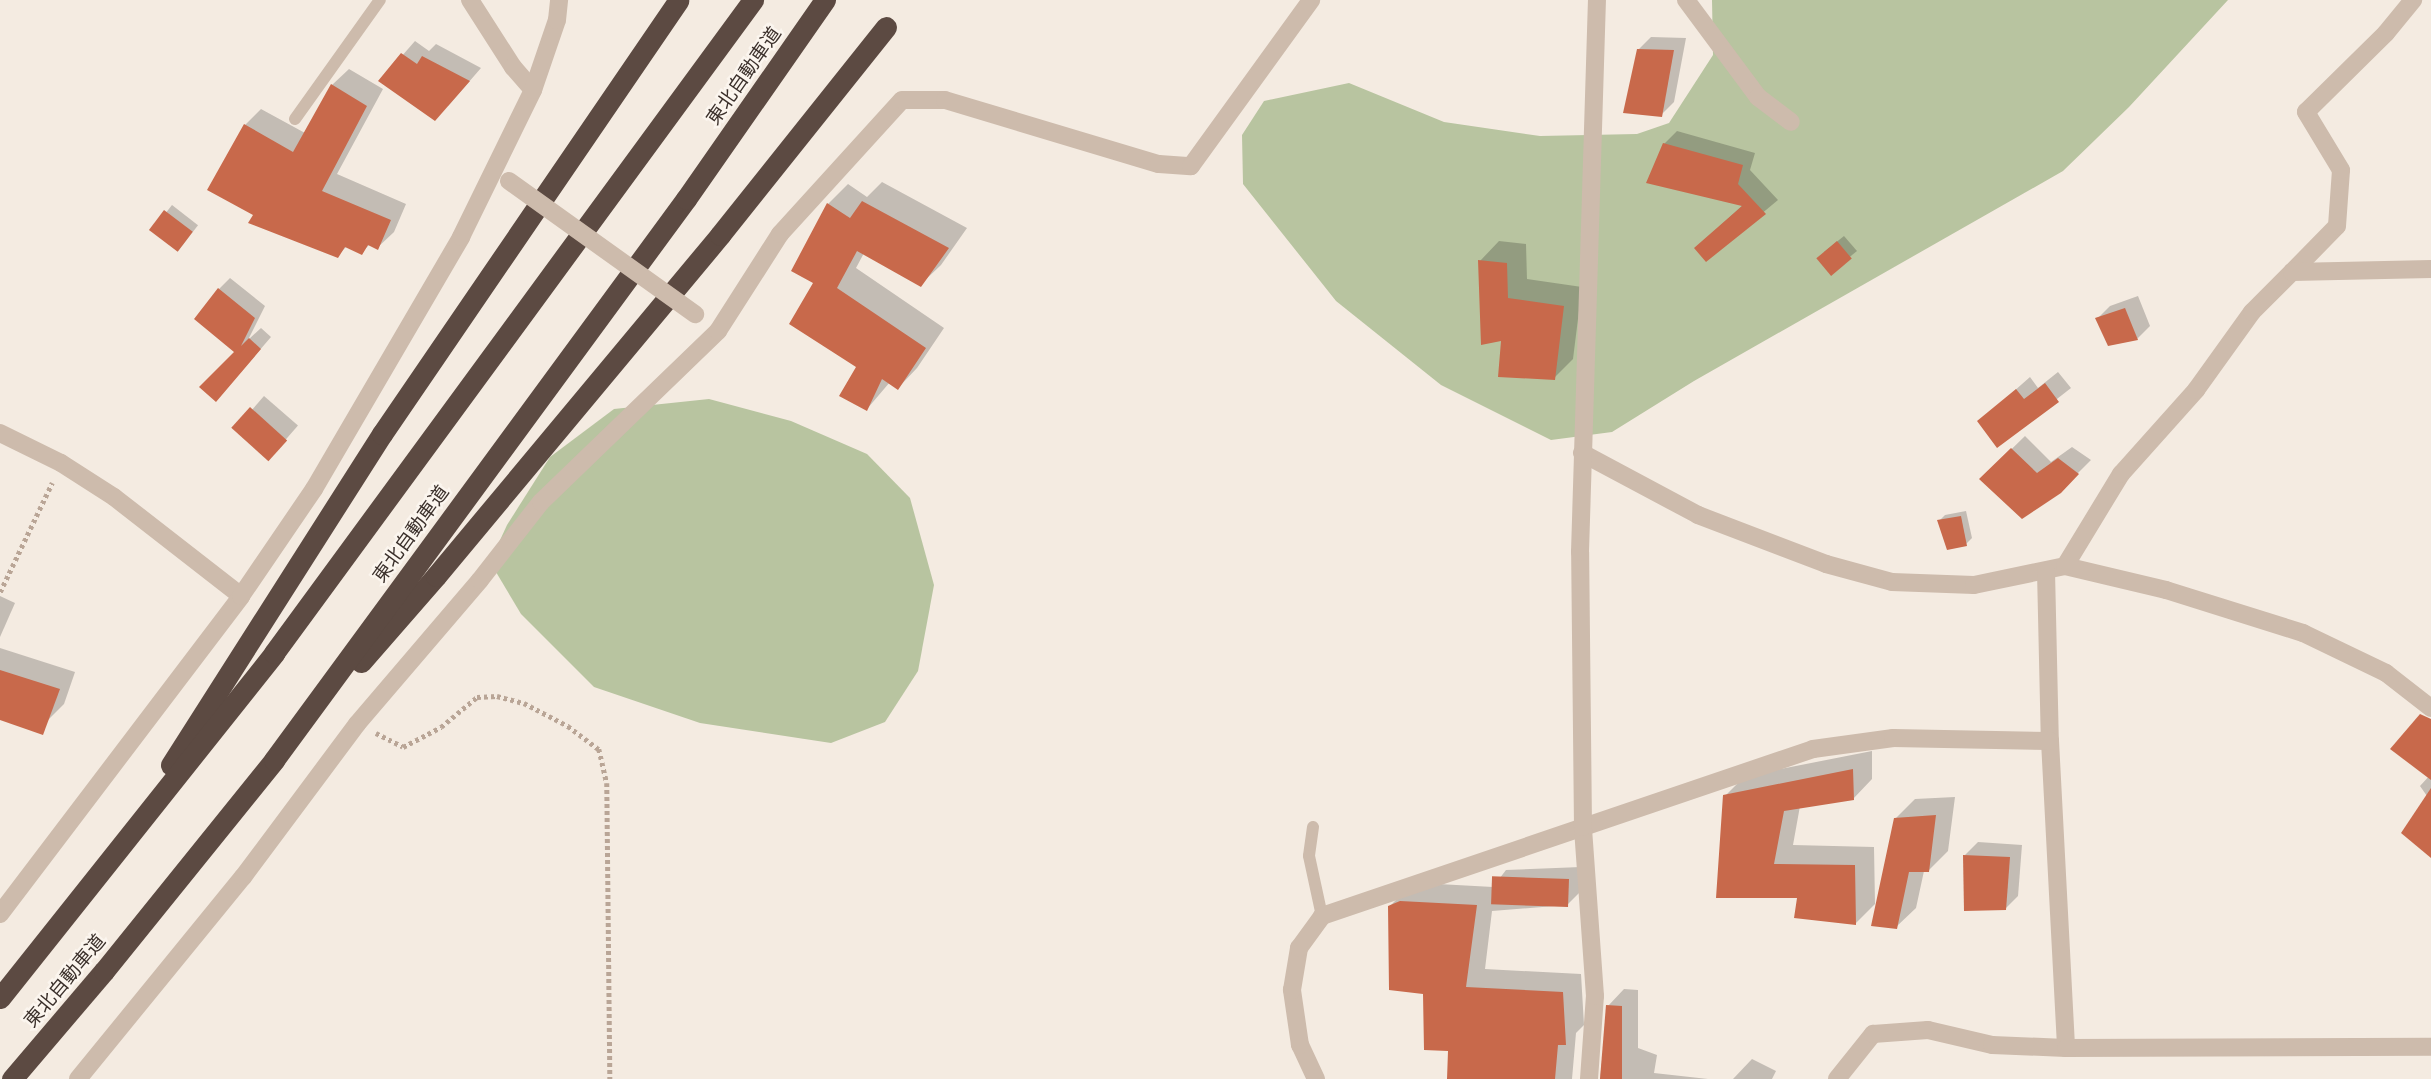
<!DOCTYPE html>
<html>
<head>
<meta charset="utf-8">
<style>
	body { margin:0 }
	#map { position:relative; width:2431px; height:1079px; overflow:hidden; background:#f4ebe1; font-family:Mulish,"Noto Sans JP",sans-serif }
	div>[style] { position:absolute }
	.green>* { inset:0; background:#b8c4a0 }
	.shadow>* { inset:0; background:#0003; transform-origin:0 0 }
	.building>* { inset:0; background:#c8694b; transform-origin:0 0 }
	.path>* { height:4.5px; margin-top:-2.25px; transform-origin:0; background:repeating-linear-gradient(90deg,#b9a596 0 3.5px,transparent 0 7px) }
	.service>* { height:12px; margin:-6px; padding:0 6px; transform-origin:6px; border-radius:6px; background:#cdbbac }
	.minor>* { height:18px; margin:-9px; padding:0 9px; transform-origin:9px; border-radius:9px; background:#cdbbac }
	.motorway>* { height:21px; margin:-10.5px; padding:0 10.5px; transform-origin:10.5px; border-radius:10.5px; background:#5c4a42 }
	.minor-bridge>* { height:18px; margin:-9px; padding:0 9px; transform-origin:9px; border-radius:9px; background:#cdbbac }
	span { translate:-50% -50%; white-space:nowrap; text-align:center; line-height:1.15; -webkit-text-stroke:5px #fbf5ee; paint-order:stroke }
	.street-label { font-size:19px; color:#3b302b }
</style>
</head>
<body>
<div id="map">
	<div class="green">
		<i style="clip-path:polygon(1712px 0,2228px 0,2129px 107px,2063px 171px,1694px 381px,1612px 432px,1551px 440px,1441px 385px,1336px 301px,1243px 184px,1242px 135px,1264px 101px,1349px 83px,1444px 122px,1540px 136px,1637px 134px,1669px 123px,1713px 55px)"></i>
		<i style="clip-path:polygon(709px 399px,791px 421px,867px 454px,910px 498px,934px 585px,918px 671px,885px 722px,831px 743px,700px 723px,594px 687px,521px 614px,490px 562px,507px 525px,550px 457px,614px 409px)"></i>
	</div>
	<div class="shadow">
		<i style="clip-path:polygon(1651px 37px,1686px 38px,1674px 102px,1661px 115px,1638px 50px)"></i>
		<i style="clip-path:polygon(415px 41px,429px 51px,436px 44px,481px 68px,448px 106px,380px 81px)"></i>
		<i style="clip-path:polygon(349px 69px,383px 89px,337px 174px,406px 204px,394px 232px,377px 248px,370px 244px,361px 253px,347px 246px,337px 256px,255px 214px,245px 125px,261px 109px,305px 133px,332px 85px)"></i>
		<i style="clip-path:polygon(1677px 131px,1755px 153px,1750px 170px,1778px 200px,1706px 260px,1696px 248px,1744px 204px,1664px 144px)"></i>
		<i style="clip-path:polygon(882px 182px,967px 228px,941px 265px,921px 284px,864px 253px,856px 268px,944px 328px,917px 368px,898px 388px,890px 382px,867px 409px,858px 367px,816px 282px,793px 270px,828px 204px,848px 184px,867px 197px)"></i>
		<i style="left:172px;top:205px;width:33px;height:33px;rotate:38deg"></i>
		<i style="clip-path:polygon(1844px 236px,1857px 251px,1830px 273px,1824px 252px)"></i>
		<i style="clip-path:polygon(1499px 241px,1526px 244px,1527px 279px,1582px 287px,1573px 359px,1554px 378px,1503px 339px,1480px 261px)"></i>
		<i style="clip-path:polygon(230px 278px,265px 306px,248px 340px,261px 328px,271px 337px,227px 388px,237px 352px,219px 289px)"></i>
		<i style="clip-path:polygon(2138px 296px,2150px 326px,2137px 339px,2097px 319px,2110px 306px)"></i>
		<i style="clip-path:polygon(2058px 372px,2071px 388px,1997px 446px,1980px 421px,2030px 377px,2038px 388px)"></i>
		<i style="left:264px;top:396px;width:45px;height:44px;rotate:41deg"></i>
		<i style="clip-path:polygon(2025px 436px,2051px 462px,2072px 447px,2091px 460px,2060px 491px,1981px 479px)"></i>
		<i style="clip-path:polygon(1966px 511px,1972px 538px,1966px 544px,1939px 521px,1945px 515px)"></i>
		<i style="clip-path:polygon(0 596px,15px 603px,0 637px)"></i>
		<i style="clip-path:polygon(0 648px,75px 672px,64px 704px,47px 721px,0 702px)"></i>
		<i style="clip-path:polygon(1872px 751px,1872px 779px,1853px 799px,1800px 806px,1793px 845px,1874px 847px,1875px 904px,1856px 923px,1799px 897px,1718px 896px,1725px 796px,1745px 776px)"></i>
		<i style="clip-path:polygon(2431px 774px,2431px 855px,2427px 796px,2420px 786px)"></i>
		<i style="clip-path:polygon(1955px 797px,1948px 851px,1928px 871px,1924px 871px,1916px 908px,1896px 927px,1896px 818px,1915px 799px)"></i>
		<i style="clip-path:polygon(1978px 842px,2022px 845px,2018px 896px,2005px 909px,1965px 855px)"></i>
		<i style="clip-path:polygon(1581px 867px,1580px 892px,1567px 905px,1492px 911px,1485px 969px,1581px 974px,1584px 1025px,1576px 1033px,1572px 1079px,1448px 1079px,1450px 1049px,1390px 906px,1409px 887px,1420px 883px,1493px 887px,1506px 870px)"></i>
		<i style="clip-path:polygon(1624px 989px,1638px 990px,1638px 1048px,1657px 1055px,1654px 1073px,1708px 1079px,1600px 1079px,1608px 1006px)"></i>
		<i style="clip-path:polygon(1752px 1059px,1776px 1071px,1772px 1079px,1733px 1079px)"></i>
	</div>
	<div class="building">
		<i style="clip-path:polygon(1637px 49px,1674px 50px,1662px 117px,1623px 113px)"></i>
		<i style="clip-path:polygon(401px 53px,417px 64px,422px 56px,470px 81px,435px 121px,378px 81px)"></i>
		<i style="clip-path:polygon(331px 84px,367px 106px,322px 191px,391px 220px,378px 250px,368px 245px,362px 255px,345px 247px,338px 258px,248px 223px,253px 215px,207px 190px,244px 124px,293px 152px)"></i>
		<i style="clip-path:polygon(1663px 143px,1743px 165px,1738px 184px,1766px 214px,1706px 262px,1694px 248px,1742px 206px,1646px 183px)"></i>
		<i style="clip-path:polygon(862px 201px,949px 248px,921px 287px,857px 251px,837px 288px,926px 348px,898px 390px,882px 379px,867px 411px,839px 396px,856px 367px,789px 324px,813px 283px,791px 271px,827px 203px,850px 218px)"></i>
		<i style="left:164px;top:210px;width:36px;height:25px;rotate:37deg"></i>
		<i style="left:1837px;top:241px;width:23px;height:27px;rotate:50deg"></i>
		<i style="clip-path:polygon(1478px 260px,1507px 263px,1508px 298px,1564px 306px,1555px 380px,1498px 377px,1501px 341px,1481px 345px)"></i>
		<i style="clip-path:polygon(218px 288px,255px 318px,241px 346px,249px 338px,261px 349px,216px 402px,199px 387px,234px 352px,194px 319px)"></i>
		<i style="clip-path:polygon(2125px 308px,2138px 340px,2108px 346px,2095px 318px)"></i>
		<i style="clip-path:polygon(2045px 383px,2059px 402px,1997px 448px,1977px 421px,2016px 389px,2024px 399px)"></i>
		<i style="left:250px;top:407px;width:50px;height:28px;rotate:42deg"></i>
		<i style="clip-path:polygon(2011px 448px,2037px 473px,2058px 458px,2079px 474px,2061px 493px,2022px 519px,1979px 479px)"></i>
		<i style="clip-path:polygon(1961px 516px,1967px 546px,1947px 550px,1937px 520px)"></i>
		<i style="clip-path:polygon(0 670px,60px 689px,43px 735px,0 720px)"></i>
		<i style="clip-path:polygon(2420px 714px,2431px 719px,2431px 780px,2390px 749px)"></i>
		<i style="clip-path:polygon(1853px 769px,1854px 800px,1784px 811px,1774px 864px,1855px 865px,1856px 925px,1794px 918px,1797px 898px,1716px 898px,1723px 795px)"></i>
		<i style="clip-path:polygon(2431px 788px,2431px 858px,2401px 833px)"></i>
		<i style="clip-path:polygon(1936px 815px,1929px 872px,1909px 872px,1897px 929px,1871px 926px,1894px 818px)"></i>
		<i style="clip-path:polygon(1963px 855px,2010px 857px,2006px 910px,1964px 911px)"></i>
		<i style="left:1569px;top:879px;width:28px;height:77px;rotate:92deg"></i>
		<i style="clip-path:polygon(1400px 901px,1477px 905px,1466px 987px,1563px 992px,1566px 1045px,1558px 1045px,1555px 1079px,1447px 1079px,1448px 1051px,1424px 1050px,1423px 994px,1389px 990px,1388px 906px)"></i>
		<i style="clip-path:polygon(1606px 1005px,1622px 1006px,1622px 1079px,1600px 1079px)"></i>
	</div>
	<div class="path">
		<i style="left:0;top:592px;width:121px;rotate:-64.5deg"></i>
		<i style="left:376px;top:733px;width:30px;rotate:27deg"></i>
		<i style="left:403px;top:747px;width:43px;rotate:-27.8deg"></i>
		<i style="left:441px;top:727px;width:47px;rotate:-39.8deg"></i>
		<i style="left:477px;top:697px;width:20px;rotate:-3deg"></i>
		<i style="left:497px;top:696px;width:28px;rotate:15deg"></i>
		<i style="left:524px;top:703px;width:50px;rotate:27.6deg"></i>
		<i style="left:568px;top:726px;width:39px;rotate:37deg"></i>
		<i style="left:599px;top:749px;width:35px;rotate:77deg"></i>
		<i style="left:607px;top:783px;width:296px;rotate:89.4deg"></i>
	</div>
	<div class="service">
		<i style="left:295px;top:119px;width:146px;rotate:-54.5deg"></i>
		<i style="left:1313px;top:827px;width:29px;rotate:98deg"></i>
		<i style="left:1309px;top:856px;width:61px;rotate:77.8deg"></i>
	</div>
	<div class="minor">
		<i style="left:470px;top:0;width:80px;rotate:57.3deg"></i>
		<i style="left:513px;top:67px;width:30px;rotate:49deg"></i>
		<i style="left:1686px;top:0;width:121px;rotate:53.4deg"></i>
		<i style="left:1758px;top:97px;width:41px;rotate:37.1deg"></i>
		<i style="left:2292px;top:272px;width:64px;rotate:-45.6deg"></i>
		<i style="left:2337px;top:226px;width:56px;rotate:-85.9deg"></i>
		<i style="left:2341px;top:170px;width:68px;rotate:-121.1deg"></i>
		<i style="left:2306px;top:112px;width:112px;rotate:-44.6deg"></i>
		<i style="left:2386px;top:33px;width:43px;rotate:-50.7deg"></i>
		<i style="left:0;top:433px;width:68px;rotate:26.2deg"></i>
		<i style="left:61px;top:463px;width:63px;rotate:32.7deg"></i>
		<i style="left:114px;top:497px;width:161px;rotate:37.9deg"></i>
		<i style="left:1582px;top:453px;width:132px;rotate:28.1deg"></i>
		<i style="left:1698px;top:515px;width:137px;rotate:20.9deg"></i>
		<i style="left:1826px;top:564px;width:68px;rotate:15.3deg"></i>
		<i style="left:1892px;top:582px;width:82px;rotate:2.1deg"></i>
		<i style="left:1974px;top:585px;width:93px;rotate:-11.8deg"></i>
		<i style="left:2065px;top:566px;width:104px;rotate:13.4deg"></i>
		<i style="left:2166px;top:590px;width:144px;rotate:17.4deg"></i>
		<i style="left:2303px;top:633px;width:92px;rotate:25.7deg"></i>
		<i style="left:2386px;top:673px;width:57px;rotate:37.9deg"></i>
		<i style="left:2065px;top:566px;width:108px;rotate:-58.7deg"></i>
		<i style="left:2121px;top:474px;width:113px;rotate:-48.2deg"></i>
		<i style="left:2196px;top:390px;width:96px;rotate:-54.3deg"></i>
		<i style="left:2252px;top:312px;width:57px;rotate:-45deg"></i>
		<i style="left:2292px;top:272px;width:139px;rotate:-1.2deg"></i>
		<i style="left:2046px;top:571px;width:170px;rotate:88.7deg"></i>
		<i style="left:2050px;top:741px;width:307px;rotate:87deg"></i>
		<i style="left:0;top:914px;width:399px;rotate:-52.8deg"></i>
		<i style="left:241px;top:596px;width:130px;rotate:-55.7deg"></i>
		<i style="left:314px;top:489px;width:292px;rotate:-59.7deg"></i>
		<i style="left:461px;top:237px;width:164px;rotate:-63.9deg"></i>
		<i style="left:533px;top:90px;width:74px;rotate:-71.1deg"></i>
		<i style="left:557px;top:20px;width:20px;rotate:-84deg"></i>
		<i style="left:78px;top:1079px;width:261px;rotate:-50.8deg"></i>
		<i style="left:243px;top:877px;width:191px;rotate:-53.3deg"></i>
		<i style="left:357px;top:724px;width:189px;rotate:-49.5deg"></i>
		<i style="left:480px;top:580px;width:99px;rotate:-52deg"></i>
		<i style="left:541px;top:502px;width:246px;rotate:-44deg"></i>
		<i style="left:718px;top:331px;width:115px;rotate:-57.4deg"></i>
		<i style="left:780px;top:234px;width:181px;rotate:-47.7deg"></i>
		<i style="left:902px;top:100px;width:43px"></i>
		<i style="left:945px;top:100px;width:223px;rotate:16.7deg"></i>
		<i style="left:1159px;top:164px;width:32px;rotate:4deg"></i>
		<i style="left:1191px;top:166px;width:205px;rotate:-54.1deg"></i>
		<i style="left:1316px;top:1079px;width:38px;rotate:-115deg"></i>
		<i style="left:1300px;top:1045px;width:56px;rotate:-98.3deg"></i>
		<i style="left:1292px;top:990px;width:43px;rotate:-80.5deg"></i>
		<i style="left:1299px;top:948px;width:39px;rotate:-54deg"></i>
		<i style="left:1322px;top:916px;width:519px;rotate:-18.78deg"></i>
		<i style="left:1813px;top:749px;width:81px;rotate:-7.8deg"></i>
		<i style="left:1893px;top:738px;width:157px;rotate:1.1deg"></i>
		<i style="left:1589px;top:1079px;width:83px;rotate:-85.9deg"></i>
		<i style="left:1595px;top:996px;width:169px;rotate:-94.1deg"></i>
		<i style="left:1583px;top:827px;width:275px;rotate:-90.6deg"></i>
		<i style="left:1580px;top:552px;width:552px;rotate:-88.24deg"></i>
		<i style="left:1837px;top:1079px;width:58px;rotate:-51.3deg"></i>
		<i style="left:1873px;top:1034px;width:55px;rotate:-4.2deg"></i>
		<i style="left:1928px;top:1030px;width:66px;rotate:13.2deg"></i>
		<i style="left:1992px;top:1045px;width:74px;rotate:2.3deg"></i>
		<i style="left:2066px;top:1048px;width:365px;rotate:-0.2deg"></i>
	</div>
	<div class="motorway">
		<i style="left:361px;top:662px;width:114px;rotate:-48.9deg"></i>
		<i style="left:436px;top:576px;width:444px;rotate:-50.2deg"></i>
		<i style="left:720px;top:235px;width:266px;rotate:-51.4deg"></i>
		<i style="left:171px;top:765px;width:393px;rotate:-57.5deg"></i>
		<i style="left:382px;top:434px;width:525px;rotate:-55.64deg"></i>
		<i style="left:0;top:998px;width:441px;rotate:-51.5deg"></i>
		<i style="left:274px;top:653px;width:810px;rotate:-53.74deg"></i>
		<i style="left:12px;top:1079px;width:142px;rotate:-49.6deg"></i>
		<i style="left:104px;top:971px;width:271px;rotate:-51.1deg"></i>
		<i style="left:274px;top:760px;width:696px;rotate:-53.71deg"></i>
		<i style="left:686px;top:199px;width:243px;rotate:-55.1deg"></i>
	</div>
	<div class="minor-bridge">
		<i style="left:509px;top:181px;width:229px;rotate:35.6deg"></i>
	</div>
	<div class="street-label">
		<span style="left:744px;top:76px;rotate:-55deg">東北自動車道</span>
		<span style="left:411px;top:534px;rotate:-54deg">東北自動車道</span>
		<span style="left:65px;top:981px;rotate:-50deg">東北自動車道</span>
	</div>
</div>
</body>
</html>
